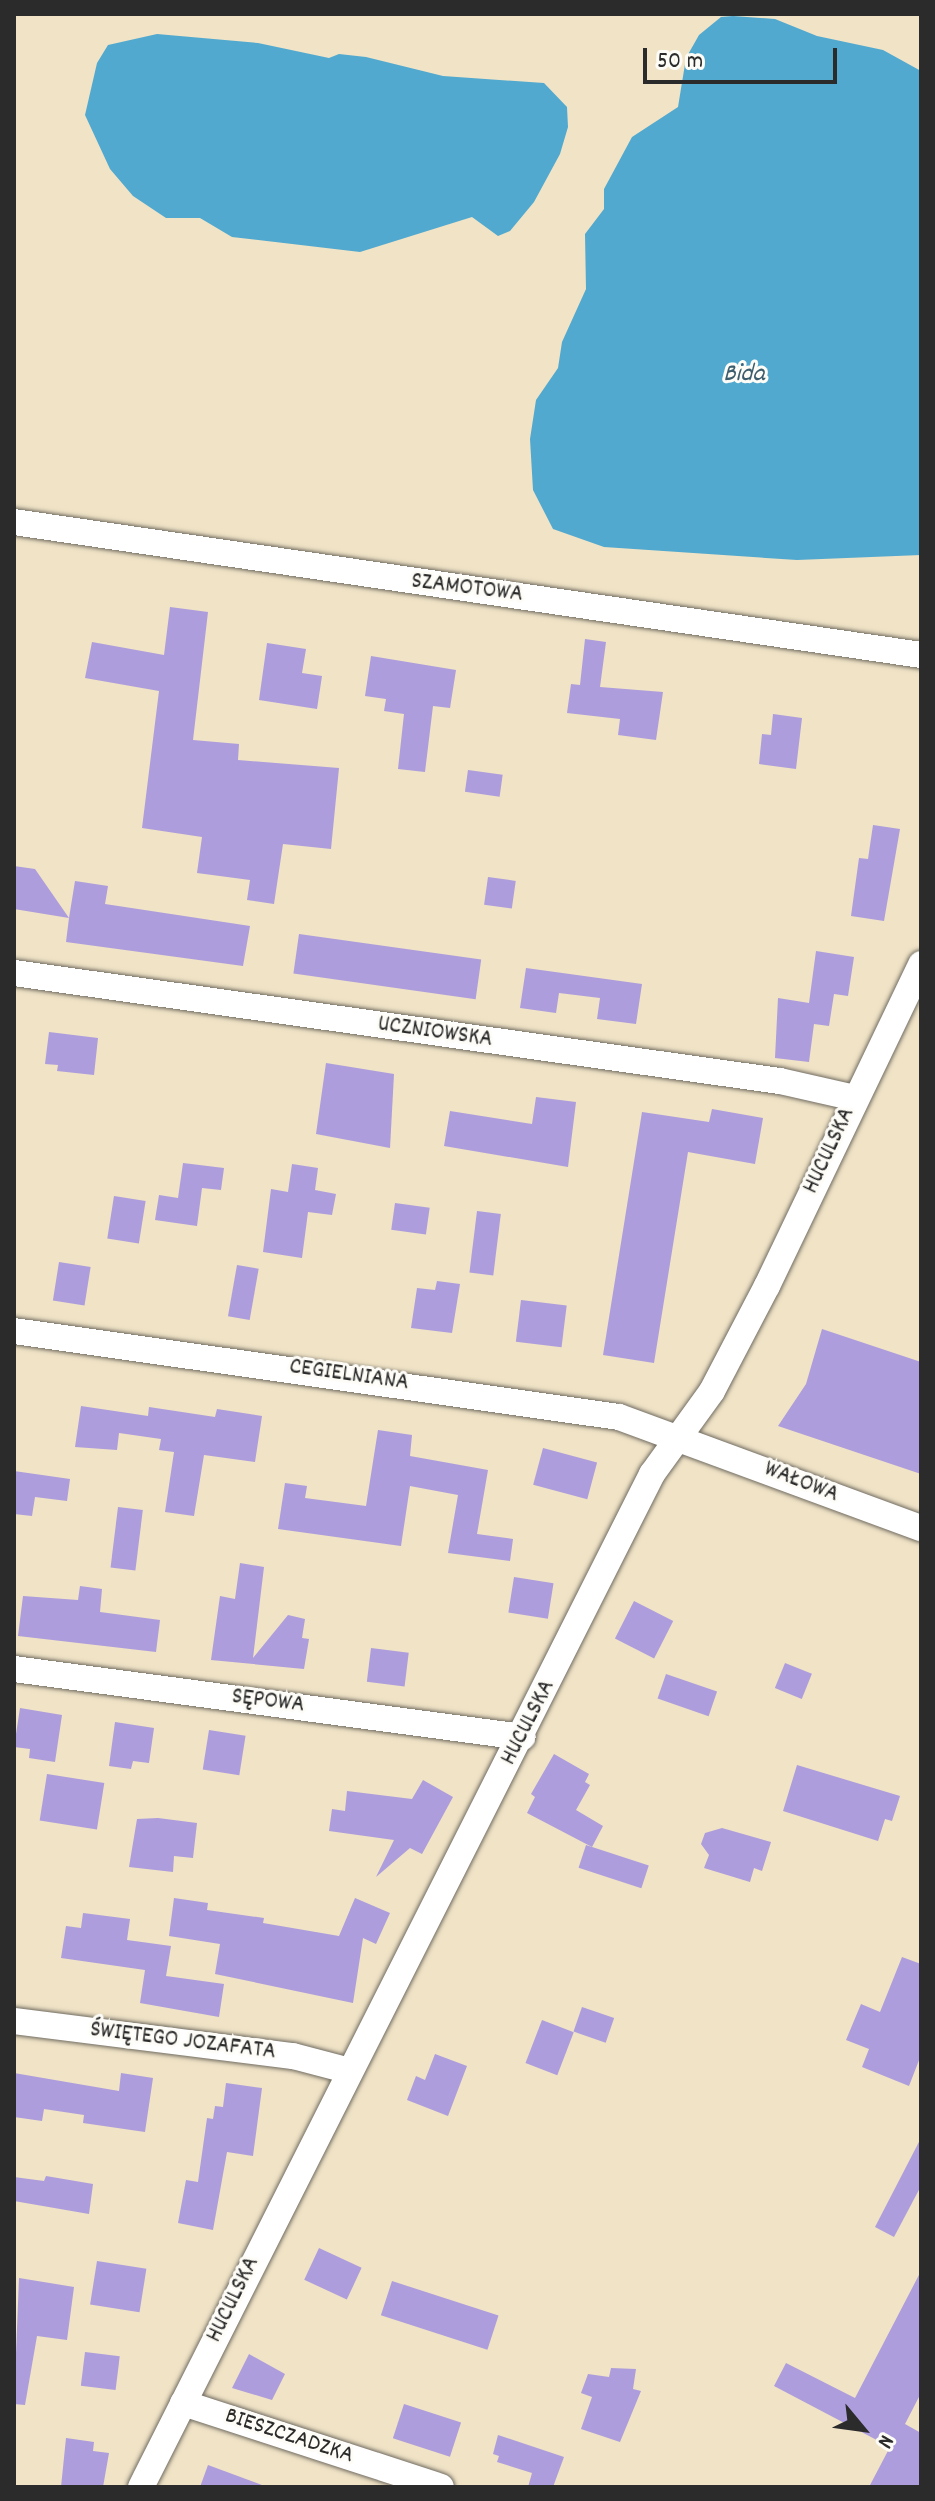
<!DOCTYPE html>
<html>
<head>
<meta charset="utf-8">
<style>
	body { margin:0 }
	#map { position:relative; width:935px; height:2501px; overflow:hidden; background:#f0e3c6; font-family:Dekko,sans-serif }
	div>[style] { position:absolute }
	.water>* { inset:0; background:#52a9cf }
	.building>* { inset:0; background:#ad9ddc; transform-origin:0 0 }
	.roads { filter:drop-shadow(0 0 2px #706b61) drop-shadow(0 0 2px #706b61) }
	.street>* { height:26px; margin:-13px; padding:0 13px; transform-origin:13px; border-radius:13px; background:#fff }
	span { translate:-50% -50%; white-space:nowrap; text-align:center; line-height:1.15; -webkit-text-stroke:6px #fdfcf7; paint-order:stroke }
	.street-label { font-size:24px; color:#2b2b2b }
	.water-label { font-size:26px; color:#3b5d6d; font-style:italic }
	.frame { position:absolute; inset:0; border:16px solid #2b2b2b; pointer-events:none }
	.north { position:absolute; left:823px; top:2389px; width:80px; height:80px; -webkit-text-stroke:6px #fdfcf7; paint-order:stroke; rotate:119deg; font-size:22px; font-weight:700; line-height:32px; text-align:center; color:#2b2b2b }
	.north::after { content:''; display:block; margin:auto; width:28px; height:36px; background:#2b2b2b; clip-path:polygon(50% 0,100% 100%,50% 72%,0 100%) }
	.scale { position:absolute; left:643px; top:48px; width:194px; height:36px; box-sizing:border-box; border:4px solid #2b2b2b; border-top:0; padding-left:10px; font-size:24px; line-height:28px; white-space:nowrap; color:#2b2b2b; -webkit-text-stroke:6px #fdfcf7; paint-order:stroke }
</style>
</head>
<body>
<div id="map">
	<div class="water">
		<i style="clip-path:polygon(733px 16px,775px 19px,817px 36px,883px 50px,921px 71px,921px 555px,797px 560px,604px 547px,553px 529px,533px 490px,530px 439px,536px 400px,558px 368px,562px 342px,586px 289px,585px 234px,604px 209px,604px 189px,632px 137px,678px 107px,686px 58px,699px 35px,721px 17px)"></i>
		<i style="clip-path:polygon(157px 34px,258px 43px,329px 58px,339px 54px,366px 57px,443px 76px,544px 83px,567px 107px,568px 127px,560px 154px,534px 202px,510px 231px,498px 236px,472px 217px,360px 252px,232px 237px,200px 218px,166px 218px,133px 196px,110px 169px,85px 115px,97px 63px,108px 45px)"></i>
	</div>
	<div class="building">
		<i style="clip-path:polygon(170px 607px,208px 612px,193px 740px,239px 744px,238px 760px,339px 768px,331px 849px,283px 844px,274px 904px,247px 900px,250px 880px,197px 873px,202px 837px,142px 828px,159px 691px,85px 678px,92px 642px,164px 655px)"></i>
		<i style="clip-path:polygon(585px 639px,606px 642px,600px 687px,663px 692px,656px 740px,618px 735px,620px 719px,567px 713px,571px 684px,580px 685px)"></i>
		<i style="clip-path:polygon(267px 643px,306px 649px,302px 673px,322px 676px,317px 709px,259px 700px)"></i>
		<i style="clip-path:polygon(371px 656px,456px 670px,450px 708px,433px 706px,425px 772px,398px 769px,404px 714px,384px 711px,386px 699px,365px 696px)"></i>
		<i style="clip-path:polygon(773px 714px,802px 718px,796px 769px,759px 764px,762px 734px,771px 735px)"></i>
		<i style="left:468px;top:770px;width:35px;height:22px;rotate:8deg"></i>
		<i style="clip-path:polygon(873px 825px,900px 829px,884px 921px,851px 916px,859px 858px,868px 859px)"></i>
		<i style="clip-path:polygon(14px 866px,35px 869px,69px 918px,75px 881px,108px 886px,105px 904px,250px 926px,243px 966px,66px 942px,69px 918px,14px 909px)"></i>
		<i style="left:488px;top:877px;width:28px;height:28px;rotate:8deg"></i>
		<i style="left:299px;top:934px;width:184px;height:40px;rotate:8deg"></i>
		<i style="clip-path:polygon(816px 951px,854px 957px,848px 996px,834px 994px,829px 1026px,814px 1024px,809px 1062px,775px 1058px,778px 998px,809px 1003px)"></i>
		<i style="clip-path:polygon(526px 968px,642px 984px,636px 1024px,597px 1019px,600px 998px,559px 993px,556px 1013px,520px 1008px)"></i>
		<i style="clip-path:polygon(49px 1032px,98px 1038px,94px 1075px,57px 1071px,58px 1065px,45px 1064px)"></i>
		<i style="clip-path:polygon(326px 1063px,394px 1074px,390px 1148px,316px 1134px)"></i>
		<i style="clip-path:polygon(536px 1097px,576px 1102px,568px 1167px,444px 1146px,450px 1111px,532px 1124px)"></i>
		<i style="clip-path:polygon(712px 1109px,763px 1118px,755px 1164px,688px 1152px,654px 1363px,603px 1355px,642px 1112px,709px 1122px)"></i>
		<i style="clip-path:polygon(183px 1163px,224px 1168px,221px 1190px,202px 1188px,197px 1226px,155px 1220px,159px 1195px,178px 1198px)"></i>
		<i style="clip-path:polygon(292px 1164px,318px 1168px,315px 1190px,336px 1194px,332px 1215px,308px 1212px,302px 1258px,263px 1252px,271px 1189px,288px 1192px)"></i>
		<i style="left:114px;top:1196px;width:32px;height:43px;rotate:9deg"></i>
		<i style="left:395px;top:1203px;width:35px;height:27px;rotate:8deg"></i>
		<i style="left:477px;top:1211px;width:24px;height:62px;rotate:7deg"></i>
		<i style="left:59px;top:1262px;width:32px;height:39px;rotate:9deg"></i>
		<i style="left:237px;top:1265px;width:22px;height:52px;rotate:10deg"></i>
		<i style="clip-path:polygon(437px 1281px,460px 1284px,452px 1333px,411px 1328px,417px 1288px,435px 1290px)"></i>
		<i style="left:521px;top:1300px;width:46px;height:42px;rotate:7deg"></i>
		<i style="clip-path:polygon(822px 1329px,921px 1362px,921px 1474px,778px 1426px,806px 1384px)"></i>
		<i style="clip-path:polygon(81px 1406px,148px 1416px,149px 1407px,215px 1417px,217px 1409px,262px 1416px,255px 1462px,204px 1455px,194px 1516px,165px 1512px,174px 1452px,159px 1450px,161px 1439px,119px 1433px,117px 1450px,75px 1447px)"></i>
		<i style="clip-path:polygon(378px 1430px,412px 1435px,410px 1456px,488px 1470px,477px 1534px,513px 1539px,510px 1561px,448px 1553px,458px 1495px,410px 1486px,401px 1546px,278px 1529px,285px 1483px,307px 1486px,305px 1498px,366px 1506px)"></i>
		<i style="left:543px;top:1448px;width:56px;height:38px;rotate:15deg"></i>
		<i style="clip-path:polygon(14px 1471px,70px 1479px,67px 1501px,35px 1497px,32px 1516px,14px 1514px)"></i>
		<i style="left:118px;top:1507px;width:25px;height:61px;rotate:7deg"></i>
		<i style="clip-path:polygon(240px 1563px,264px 1567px,253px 1658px,288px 1615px,305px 1619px,302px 1638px,309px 1639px,304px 1669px,211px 1660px,220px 1596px,235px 1599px)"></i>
		<i style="left:514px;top:1577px;width:40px;height:36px;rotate:9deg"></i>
		<i style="clip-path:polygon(80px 1586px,102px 1589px,100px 1612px,160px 1620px,156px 1652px,18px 1636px,23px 1596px,78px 1600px)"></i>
		<i style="left:634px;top:1601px;width:44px;height:42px;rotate:27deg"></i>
		<i style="left:371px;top:1648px;width:38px;height:34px;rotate:7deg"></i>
		<i style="left:785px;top:1663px;width:29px;height:27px;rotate:22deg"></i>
		<i style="left:666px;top:1674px;width:54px;height:26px;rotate:19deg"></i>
		<i style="clip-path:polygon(20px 1708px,62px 1715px,55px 1762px,29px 1758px,30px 1749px,14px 1747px)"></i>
		<i style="clip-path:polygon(115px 1722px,154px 1728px,149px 1763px,133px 1761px,131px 1769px,109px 1766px)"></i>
		<i style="left:209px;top:1730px;width:37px;height:40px;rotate:9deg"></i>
		<i style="clip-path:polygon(554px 1754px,589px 1774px,585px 1782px,590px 1785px,576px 1810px,603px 1826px,592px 1847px,527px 1813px,535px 1797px,531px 1794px)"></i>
		<i style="clip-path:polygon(797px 1765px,900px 1796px,892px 1821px,885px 1819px,878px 1841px,783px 1811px)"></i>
		<i style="left:47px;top:1774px;width:58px;height:47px;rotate:9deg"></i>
		<i style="clip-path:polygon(423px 1780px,453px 1797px,422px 1854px,410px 1848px,376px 1877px,394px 1840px,329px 1831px,332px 1809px,345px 1811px,347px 1791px,412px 1799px)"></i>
		<i style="clip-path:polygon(158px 1818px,197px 1823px,193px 1858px,174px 1856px,173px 1872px,129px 1867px,137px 1819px)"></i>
		<i style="clip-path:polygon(722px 1828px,771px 1842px,762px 1871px,754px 1868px,750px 1882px,704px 1868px,709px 1855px,701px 1844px,705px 1833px)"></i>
		<i style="left:586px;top:1845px;width:66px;height:24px;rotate:18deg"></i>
		<i style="clip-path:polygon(174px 1898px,208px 1903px,207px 1910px,264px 1918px,263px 1923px,339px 1936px,355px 1898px,390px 1913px,376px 1944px,363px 1938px,353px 2003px,215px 1974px,220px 1944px,169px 1936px)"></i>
		<i style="clip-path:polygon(83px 1913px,130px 1919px,127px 1940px,171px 1946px,166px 1976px,224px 1984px,219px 2017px,140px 2003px,145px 1970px,61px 1958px,66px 1926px,81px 1928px)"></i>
		<i style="clip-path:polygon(902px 1957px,921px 1964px,921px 2055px,909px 2086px,862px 2067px,869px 2049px,846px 2040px,861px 2004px,880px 2012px)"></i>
		<i style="left:582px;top:2007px;width:34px;height:26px;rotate:19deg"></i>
		<i style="left:542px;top:2020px;width:34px;height:46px;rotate:21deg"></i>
		<i style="clip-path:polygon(435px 2054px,467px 2066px,448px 2116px,407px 2100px,416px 2076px,425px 2080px)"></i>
		<i style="clip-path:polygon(14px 2073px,119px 2091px,121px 2073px,153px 2078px,145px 2132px,83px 2123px,84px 2115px,44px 2109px,42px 2121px,14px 2117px)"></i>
		<i style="clip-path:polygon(226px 2083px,262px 2088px,253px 2156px,227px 2152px,213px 2230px,178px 2223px,186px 2180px,198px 2182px,207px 2118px,213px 2119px,215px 2106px,223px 2107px)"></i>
		<i style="clip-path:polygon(921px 2138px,921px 2186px,894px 2237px,875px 2227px)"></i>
		<i style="clip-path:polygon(46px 2176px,93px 2184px,89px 2214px,14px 2201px,14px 2177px,44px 2181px)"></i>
		<i style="left:319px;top:2248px;width:47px;height:35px;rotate:25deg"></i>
		<i style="left:97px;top:2261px;width:50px;height:44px;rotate:9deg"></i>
		<i style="clip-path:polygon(921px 2271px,921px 2393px,905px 2424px,921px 2433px,921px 2487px,869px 2487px,890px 2447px,774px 2386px,786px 2363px,855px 2398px)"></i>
		<i style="clip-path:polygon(19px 2278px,74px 2287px,67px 2340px,37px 2336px,25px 2405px,14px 2404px)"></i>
		<i style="left:392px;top:2281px;width:112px;height:36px;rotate:18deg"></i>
		<i style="left:85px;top:2352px;width:35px;height:34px;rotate:7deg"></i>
		<i style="clip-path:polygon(249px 2354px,285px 2374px,272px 2400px,232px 2388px)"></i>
		<i style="clip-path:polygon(611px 2368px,636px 2369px,633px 2389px,641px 2391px,620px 2442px,581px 2429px,592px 2397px,581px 2393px,588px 2374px,609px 2377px)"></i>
		<i style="left:404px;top:2404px;width:60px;height:36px;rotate:18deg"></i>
		<i style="clip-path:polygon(498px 2435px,564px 2457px,553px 2487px,528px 2487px,532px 2473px,497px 2462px,499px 2456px,493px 2454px)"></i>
		<i style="clip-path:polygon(66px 2438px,94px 2442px,93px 2451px,109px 2453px,103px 2487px,61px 2487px)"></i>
		<i style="clip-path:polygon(208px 2465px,262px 2485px,262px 2487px,200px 2487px)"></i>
	</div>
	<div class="roads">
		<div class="street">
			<i style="left:14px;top:522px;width:917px;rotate:8.34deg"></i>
			<i style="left:14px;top:973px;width:774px;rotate:8.03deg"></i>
			<i style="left:780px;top:1081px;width:77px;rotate:12.8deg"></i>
			<i style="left:14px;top:1331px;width:611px;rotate:8.09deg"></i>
			<i style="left:619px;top:1417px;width:322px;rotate:20.2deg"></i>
			<i style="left:14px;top:1669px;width:513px;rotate:7.62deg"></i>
			<i style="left:14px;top:2021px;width:281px;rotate:7.2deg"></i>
			<i style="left:293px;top:2056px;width:59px;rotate:14.7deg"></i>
			<i style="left:183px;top:2403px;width:271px;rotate:18deg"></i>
			<i style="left:141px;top:2487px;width:1135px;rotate:-63.23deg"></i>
			<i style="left:652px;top:1474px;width:102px;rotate:-54.1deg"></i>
			<i style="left:712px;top:1391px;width:119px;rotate:-62.4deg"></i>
			<i style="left:767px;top:1286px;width:357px;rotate:-64.4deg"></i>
		</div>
	</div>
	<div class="street-label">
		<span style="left:467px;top:589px;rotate:7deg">SZAMOTOWA</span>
		<span style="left:435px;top:1033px;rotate:8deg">UCZNIOWSKA</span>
		<span style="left:830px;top:1151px;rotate:-65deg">HUCULSKA</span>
		<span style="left:349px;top:1376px;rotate:8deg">CEGIELNIANA</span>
		<span style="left:801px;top:1483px;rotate:21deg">WAŁOWA</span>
		<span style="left:268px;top:1702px;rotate:7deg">SĘPOWA</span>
		<span style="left:529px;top:1723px;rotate:-63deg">HUCULSKA</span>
		<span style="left:183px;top:2042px;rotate:7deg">ŚWIĘTEGO JOZAFATA</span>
		<span style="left:234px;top:2300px;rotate:-64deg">HUCULSKA</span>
		<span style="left:289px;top:2437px;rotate:18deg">BIESZCZADZKA</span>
	</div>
	<div class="water-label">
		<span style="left:744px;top:375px">Bida</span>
	</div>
	<div class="frame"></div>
	<div class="north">N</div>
	<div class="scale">50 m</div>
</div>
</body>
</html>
